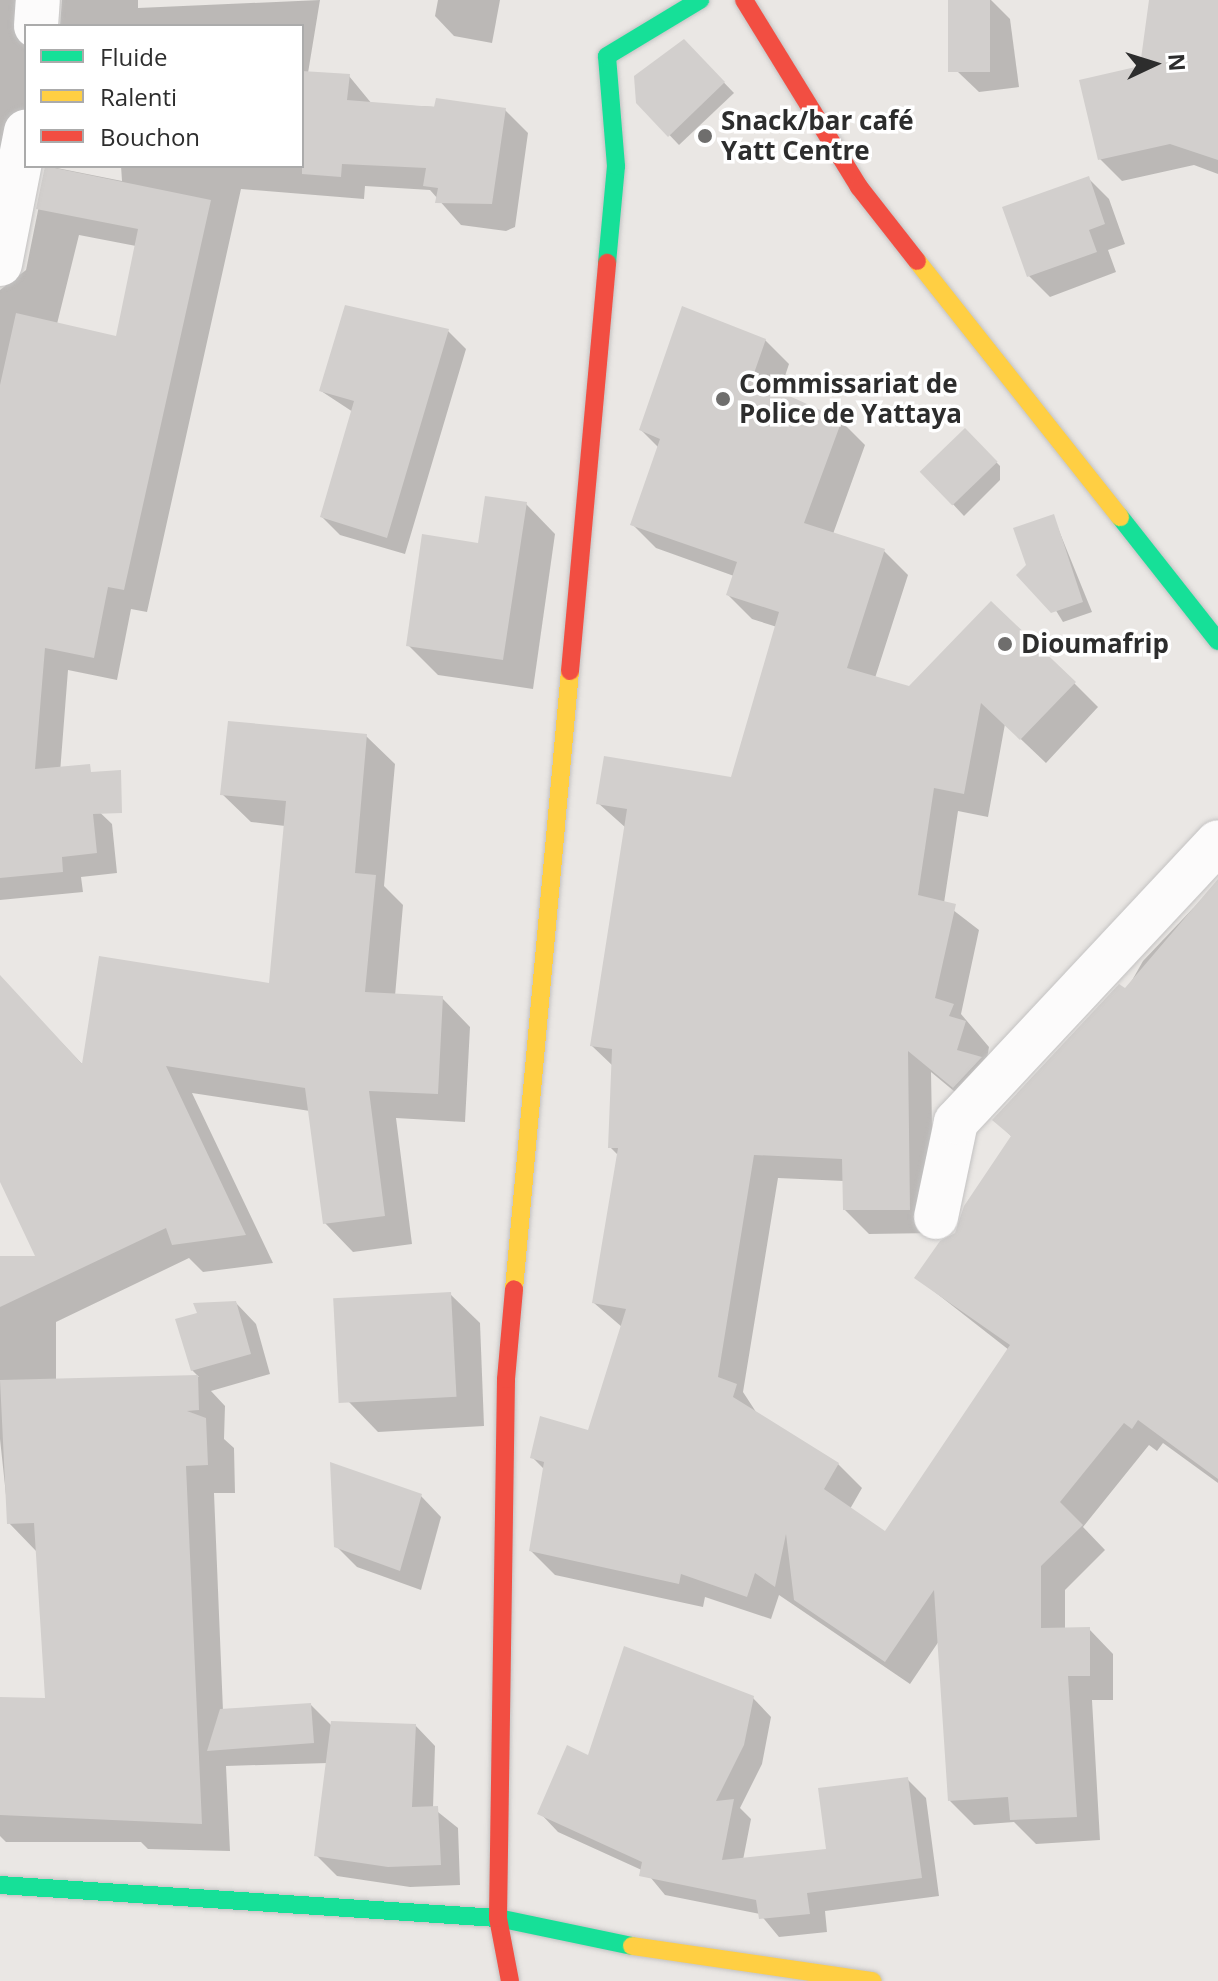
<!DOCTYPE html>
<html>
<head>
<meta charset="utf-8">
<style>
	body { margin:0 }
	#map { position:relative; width:1218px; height:1981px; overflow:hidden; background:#eae7e4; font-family:"Open Sans",sans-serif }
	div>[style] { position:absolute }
	.shadow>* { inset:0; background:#0003 }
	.building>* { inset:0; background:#d2cfcd; transform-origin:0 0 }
	.roads { filter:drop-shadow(0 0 2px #c3c2c2) drop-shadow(0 0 2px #c3c2c2) }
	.street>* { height:44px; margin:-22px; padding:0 22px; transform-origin:22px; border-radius:22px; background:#fcfbfb }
	.fast>* { height:18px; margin:-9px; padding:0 9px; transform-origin:9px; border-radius:9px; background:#16e098 }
	.slow>* { height:18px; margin:-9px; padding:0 9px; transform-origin:9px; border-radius:9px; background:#ffcf43 }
	.jam>* { height:18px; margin:-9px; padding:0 9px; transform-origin:9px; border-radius:9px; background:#f24e42 }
	.dots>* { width:22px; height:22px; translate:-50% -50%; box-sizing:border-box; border:4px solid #fff; border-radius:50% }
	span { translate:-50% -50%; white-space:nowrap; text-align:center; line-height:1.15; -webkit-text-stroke:7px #fff; paint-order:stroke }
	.poi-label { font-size:26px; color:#2d2d2d; font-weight:700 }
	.left { translate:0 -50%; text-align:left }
	.legend { position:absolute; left:24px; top:24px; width:280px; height:144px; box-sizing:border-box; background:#fff; border:2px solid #ababab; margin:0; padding:10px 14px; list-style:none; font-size:24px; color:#2d2d2d }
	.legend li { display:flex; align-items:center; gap:16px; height:40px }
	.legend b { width:40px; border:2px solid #ababab }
	.north { position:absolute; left:1114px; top:24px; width:80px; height:80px; -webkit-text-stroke:6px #fff; paint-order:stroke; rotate:86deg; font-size:22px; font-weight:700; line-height:32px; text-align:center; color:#2d2d2d }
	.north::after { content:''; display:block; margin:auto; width:28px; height:36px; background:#2d2d2d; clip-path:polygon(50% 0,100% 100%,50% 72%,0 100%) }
</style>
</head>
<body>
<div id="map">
	<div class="shadow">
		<i style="clip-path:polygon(0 0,58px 0,26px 26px,26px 162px,0 275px)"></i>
		<i style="clip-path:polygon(evenodd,62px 0,138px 0,138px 8px,320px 0,308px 73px,349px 76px,372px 104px,505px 110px,528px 133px,515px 227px,506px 231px,461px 225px,430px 190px,365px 186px,364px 199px,241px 189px,147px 612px,131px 609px,117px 680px,68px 670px,60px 773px,0 768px,0 290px,26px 270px,47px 166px,122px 181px,121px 166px,302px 166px,302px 26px,60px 26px,62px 0,79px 235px,136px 246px,117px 338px,57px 324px,79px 235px)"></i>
		<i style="clip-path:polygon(438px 0,500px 0,492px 43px,454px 36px,435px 16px)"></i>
		<i style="clip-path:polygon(977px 0,991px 0,1010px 19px,1019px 87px,979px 92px,958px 72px)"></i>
		<i style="clip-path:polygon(1151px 0,1218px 0,1218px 174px,1194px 165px,1122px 181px,1100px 159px,1142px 67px)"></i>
		<i style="clip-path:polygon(684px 41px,734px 93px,679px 145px,638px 102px)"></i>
		<i style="clip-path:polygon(1088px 178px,1109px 199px,1125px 244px,1108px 250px,1116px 272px,1050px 297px,1029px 276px)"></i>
		<i style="clip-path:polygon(448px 331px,466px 349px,405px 554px,340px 535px,322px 517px,353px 412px,321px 391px)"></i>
		<i style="clip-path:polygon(765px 340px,789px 364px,779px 394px,841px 421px,865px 445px,833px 534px,884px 551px,908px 575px,875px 678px,910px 689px,1074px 683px,1098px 707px,1046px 763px,1005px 724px,988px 817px,958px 811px,944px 903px,979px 930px,961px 1014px,989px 1047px,978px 1111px,931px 1072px,934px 1233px,869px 1234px,845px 1210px,844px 1181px,778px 1178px,743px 1392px,758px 1415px,838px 1464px,862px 1488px,850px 1509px,886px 1534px,1009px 1350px,917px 1278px,957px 1234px,1013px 1138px,995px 1120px,1126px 991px,1143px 961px,1218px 882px,1218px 1483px,1163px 1443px,1157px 1451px,1149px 1445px,1083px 1527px,1105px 1550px,1065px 1590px,1065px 1629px,1089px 1629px,1113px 1654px,1113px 1700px,1092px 1700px,1100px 1840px,1036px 1844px,1014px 1822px,974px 1825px,950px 1801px,939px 1641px,910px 1684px,779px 1595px,771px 1619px,705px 1597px,703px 1607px,555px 1575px,531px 1551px,545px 1470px,532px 1457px,589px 1433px,622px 1327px,594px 1303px,619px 1156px,610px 1147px,614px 1067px,592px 1046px,626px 828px,598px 803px,733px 779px,777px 627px,752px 619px,728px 595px,734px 576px,656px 548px,632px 524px,659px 448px,641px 430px)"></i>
		<i style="clip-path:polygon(965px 430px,1000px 466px,1000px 480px,964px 516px,922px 471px)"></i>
		<i style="clip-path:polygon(526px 504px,555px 534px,533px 689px,438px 675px,408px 645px,480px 545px)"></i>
		<i style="clip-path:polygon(1053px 516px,1092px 612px,1063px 622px,1028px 565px)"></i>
		<i style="clip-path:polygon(366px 736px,395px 764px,384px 886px,403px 905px,395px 996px,442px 998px,470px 1027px,465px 1122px,396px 1118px,412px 1244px,353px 1252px,325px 1223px,310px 1111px,192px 1093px,273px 1263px,203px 1272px,189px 1258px,56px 1322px,56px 1381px,199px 1377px,192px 1370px,236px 1303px,256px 1324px,270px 1374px,211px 1391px,225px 1406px,224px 1439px,234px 1448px,235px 1493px,214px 1493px,223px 1711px,311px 1705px,333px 1727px,415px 1725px,435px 1746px,433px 1808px,458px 1828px,460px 1885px,410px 1887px,337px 1876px,316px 1855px,328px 1763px,226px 1766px,230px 1851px,148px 1849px,141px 1842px,6px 1842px,0 1836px,0 1700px,47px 1700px,37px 1552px,9px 1523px,0 1439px,0 1258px,38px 1258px,0 1177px,0 978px,84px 1066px,271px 985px,285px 826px,251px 822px,222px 794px)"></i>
		<i style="clip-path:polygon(91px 804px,112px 824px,117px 873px,81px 877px,83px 892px,0 900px,0 813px)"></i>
		<i style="clip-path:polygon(450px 1294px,480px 1323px,484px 1426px,378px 1432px,349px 1402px)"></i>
		<i style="clip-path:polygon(421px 1496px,441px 1517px,421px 1590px,357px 1567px,336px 1546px)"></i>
		<i style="clip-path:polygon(753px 1698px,771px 1717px,762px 1764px,740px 1808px,751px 1819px,743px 1860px,828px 1851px,907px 1779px,926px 1798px,939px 1896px,825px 1911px,827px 1932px,779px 1937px,760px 1914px,665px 1895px,646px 1872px,558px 1832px,540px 1813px,589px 1757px)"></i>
	</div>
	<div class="building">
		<i style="left:948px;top:0;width:42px;height:72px"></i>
		<i style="clip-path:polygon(1149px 0,1218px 0,1218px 160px,1170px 144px,1098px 160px,1079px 80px,1140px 66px)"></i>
		<i style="clip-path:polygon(684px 39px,725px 82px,668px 137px,636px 103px,634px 76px)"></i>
		<i style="clip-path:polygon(302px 71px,350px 74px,347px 100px,434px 107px,436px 98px,506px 108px,492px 204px,435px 203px,438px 188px,423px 186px,426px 168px,342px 164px,341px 177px,302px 174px)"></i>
		<i style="clip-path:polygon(45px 166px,211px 200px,124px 590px,108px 587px,94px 658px,45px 648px,35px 769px,90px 764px,91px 772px,121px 770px,122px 813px,93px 814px,97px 853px,62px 857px,63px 872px,0 878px,0 385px,16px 313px,116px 336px,138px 229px,36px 209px)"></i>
		<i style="clip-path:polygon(1089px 176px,1105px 224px,1089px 230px,1097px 252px,1027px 277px,1002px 207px)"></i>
		<i style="clip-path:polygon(345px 305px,449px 329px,387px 538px,320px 517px,354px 401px,319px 391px)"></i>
		<i style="clip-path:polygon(682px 306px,766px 339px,752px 379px,842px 420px,804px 523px,885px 549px,847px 668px,909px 686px,991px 601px,1076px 682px,1020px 740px,981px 703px,964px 794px,934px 788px,918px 895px,956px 904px,935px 998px,954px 1004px,949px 1016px,966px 1021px,957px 1050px,982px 1057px,953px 1088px,908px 1051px,910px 1210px,843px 1210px,842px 1159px,754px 1155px,718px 1377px,737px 1384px,733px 1397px,839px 1463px,824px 1489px,885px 1531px,1010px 1345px,914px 1278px,940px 1241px,955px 1233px,964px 1206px,1011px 1136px,992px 1120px,1119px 984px,1125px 988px,1218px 879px,1218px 1479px,1138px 1420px,1132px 1429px,1124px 1423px,1060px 1502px,1083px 1525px,1041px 1566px,1041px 1628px,1090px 1627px,1090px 1676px,1068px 1676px,1077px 1817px,1010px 1820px,1008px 1797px,948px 1801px,934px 1590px,885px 1662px,794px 1600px,786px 1534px,775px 1587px,755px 1573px,747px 1597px,681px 1574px,679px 1584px,529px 1551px,544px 1462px,530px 1458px,540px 1416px,588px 1430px,626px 1309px,592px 1303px,618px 1148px,608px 1148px,612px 1049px,590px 1046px,627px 809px,596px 804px,604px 756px,731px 777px,779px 612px,726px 595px,737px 562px,630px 525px,660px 439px,639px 430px)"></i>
		<i style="left:965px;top:428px;width:47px;height:63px;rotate:46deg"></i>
		<i style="clip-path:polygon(485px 496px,527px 502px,503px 660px,406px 646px,422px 534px,478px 543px)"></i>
		<i style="clip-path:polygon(1054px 514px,1083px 602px,1051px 613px,1016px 575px,1026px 565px,1013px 528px)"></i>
		<i style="clip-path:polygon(228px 721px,367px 734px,355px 873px,376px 875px,365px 992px,443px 996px,438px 1094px,369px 1091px,385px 1216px,323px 1224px,305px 1088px,166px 1066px,246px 1235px,172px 1245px,166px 1228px,0 1307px,0 1256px,35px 1256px,0 1182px,0 975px,82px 1064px,99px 956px,269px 983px,286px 801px,220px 795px)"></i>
		<i style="left:451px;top:1292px;width:105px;height:118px;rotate:87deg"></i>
		<i style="clip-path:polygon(236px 1301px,251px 1354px,191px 1371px,175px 1319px,197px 1313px,193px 1303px)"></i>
		<i style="clip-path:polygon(198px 1375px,199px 1410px,187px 1411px,206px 1418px,208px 1465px,186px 1466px,202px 1824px,0 1815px,0 1697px,45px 1698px,34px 1523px,7px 1524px,0 1380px)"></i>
		<i style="clip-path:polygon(330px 1462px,422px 1494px,400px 1571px,334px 1547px)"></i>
		<i style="clip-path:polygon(624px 1646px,754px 1696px,744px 1745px,716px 1801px,734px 1799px,722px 1860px,826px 1849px,818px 1788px,908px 1777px,922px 1878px,807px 1893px,810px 1914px,759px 1919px,756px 1900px,639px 1876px,642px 1862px,537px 1814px,567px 1745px,588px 1755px)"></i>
		<i style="clip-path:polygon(311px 1703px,314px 1743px,207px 1751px,220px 1709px)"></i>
		<i style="clip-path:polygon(331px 1721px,416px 1724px,412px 1807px,438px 1806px,441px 1865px,388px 1867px,314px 1856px)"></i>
	</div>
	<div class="roads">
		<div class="street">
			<i style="left:36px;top:26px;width:26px;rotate:-86deg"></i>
			<i style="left:0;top:264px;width:135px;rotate:-78.9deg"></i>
			<i style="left:936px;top:1217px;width:97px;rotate:-78.1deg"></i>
			<i style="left:956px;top:1122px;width:383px;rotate:-46.9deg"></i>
		</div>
		<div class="fast">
			<i style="left:607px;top:263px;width:97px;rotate:-84.7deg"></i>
			<i style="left:616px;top:166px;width:110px;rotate:-94.7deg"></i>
			<i style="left:607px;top:56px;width:109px;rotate:-31.1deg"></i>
			<i style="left:1120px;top:517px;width:158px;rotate:51.7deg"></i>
			<i style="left:0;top:1885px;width:499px;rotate:3.8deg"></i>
			<i style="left:498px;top:1918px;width:137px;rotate:11.8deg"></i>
		</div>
		<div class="slow">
			<i style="left:917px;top:261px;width:327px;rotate:51.6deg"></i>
			<i style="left:514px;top:1289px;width:621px;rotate:-84.82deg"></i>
			<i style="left:632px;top:1946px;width:243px;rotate:8.3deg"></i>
		</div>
		<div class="jam">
			<i style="left:744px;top:0;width:220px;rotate:58.4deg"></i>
			<i style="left:859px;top:187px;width:94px;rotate:51.9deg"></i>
			<i style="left:570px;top:671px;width:410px;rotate:-84.8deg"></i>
			<i style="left:510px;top:1981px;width:64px;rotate:-100.8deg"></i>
			<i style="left:498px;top:1918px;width:539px;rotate:-89.15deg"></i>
			<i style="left:506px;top:1379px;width:90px;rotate:-84.9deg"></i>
		</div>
	</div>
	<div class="dots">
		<i style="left:705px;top:136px;background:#6f6e6d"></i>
		<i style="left:723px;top:399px;background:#6f6e6d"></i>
		<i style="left:1005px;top:644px;background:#6f6e6d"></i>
	</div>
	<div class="poi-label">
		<span class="left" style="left:721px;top:136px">Snack/bar café<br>Yatt Centre</span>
		<span class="left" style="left:739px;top:399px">Commissariat de<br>Police de Yattaya</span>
		<span class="left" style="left:1021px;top:644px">Dioumafrip</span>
	</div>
	<ul class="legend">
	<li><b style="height:10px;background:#16e098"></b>Fluide</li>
	<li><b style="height:10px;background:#ffcf43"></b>Ralenti</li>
	<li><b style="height:10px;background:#f24e42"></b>Bouchon</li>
	</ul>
	<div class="north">N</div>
</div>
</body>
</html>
